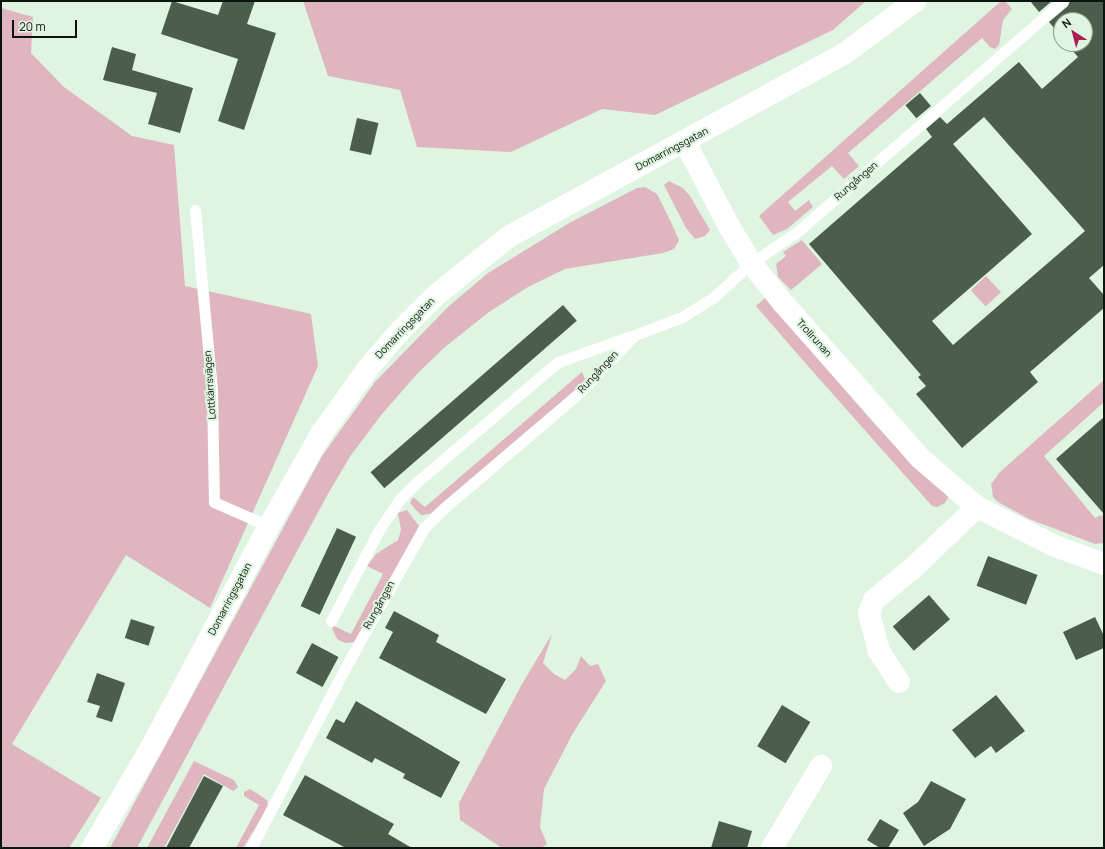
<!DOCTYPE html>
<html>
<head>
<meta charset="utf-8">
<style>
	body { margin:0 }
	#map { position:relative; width:1105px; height:849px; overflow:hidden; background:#dff5e2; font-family:Manrope,sans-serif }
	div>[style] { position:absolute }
	.green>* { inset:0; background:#dfb6bf; transform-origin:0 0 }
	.building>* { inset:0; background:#4b5e4d; transform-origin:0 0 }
	.service>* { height:11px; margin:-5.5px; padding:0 5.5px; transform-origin:5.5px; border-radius:5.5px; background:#fff }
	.minor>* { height:22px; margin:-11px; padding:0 11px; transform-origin:11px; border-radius:11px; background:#fff }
	.tertiary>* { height:22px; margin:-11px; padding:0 11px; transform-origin:11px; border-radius:11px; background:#fff }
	span { translate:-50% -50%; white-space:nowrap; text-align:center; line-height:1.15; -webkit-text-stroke:4px #dff5e2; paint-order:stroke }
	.street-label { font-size:10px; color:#0c140d }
	.frame { position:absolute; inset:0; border:2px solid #0c140d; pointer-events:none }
	.north { position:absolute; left:1053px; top:12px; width:40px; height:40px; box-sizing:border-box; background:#dff5e2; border:1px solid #8b9b8d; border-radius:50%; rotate:324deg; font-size:11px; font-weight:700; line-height:16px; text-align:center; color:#0c140d }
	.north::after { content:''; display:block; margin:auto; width:14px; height:18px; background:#ac1c55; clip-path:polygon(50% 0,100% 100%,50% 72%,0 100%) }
	.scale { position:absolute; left:12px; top:20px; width:65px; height:18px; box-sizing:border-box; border:2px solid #0c140d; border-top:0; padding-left:5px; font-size:12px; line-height:14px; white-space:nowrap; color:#0c140d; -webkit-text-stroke:3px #dff5e2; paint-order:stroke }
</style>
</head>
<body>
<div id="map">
	<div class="green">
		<i style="clip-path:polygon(303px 1px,866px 1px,833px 30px,655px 115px,602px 109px,511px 152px,417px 147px,400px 90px,328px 76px)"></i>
		<i style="clip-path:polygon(1001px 1px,1005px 1px,1012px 9px,1003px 20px,999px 45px,995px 49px,990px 47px,982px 38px,848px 153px,859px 166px,844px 179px,832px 166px,788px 202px,795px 211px,809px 200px,813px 207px,787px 229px,773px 235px,759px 216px)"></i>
		<i style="clip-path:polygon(1px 8px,33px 17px,31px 53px,64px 87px,132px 136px,174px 145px,185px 286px,311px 314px,318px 366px,210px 608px,126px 555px,12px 744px,101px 798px,69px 848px,1px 848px)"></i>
		<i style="clip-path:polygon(669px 181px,683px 188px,690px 196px,710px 230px,705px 236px,695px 239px,686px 228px,664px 185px)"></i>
		<i style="clip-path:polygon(645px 187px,657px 194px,669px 218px,679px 240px,674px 249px,663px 253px,565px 269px,528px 287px,489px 312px,445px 347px,417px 374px,382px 414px,351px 455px,329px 492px,137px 848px,110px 848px,322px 456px,375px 382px,448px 307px,488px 273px,571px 222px,637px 188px)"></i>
		<i style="clip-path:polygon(802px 240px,822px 264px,791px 290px,778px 277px,776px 264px,786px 256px,783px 252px)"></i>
		<i style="left:986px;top:276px;width:22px;height:21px;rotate:47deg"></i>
		<i style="clip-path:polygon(765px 298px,873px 422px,913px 465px,949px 496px,945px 503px,937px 507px,932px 506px,800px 357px,756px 306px)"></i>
		<i style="clip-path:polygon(582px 372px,585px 379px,581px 385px,430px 514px,421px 515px,415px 509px,410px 503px,413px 497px,425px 507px)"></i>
		<i style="clip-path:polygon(1104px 380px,1104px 402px,1044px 456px,1095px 518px,1101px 515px,1104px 518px,1104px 543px,1095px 544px,1029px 519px,998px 502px,993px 497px,991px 484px,1000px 472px)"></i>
		<i style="clip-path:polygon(407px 510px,419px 526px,355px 642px,345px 643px,337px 639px,332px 628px,334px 626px,351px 634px,383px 574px,367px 566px,376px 554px,398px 540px,401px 530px,398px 513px)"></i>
		<i style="clip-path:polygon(552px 634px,543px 663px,554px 674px,565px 680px,576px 669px,581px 656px,590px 666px,598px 664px,606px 681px,573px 733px,544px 789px,540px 827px,547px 844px,541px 848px,502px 848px,460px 820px,459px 803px,522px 684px)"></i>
		<i style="clip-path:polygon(194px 761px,234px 780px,238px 787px,233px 791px,204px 774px,164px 848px,147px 848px)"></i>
		<i style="clip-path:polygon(250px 789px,267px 800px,268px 807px,243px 848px,236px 848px,259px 805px,244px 796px,244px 792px)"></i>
	</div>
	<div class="building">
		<i style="clip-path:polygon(172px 1px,218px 15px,223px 1px,255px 1px,247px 24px,276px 33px,244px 130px,218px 121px,238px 59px,161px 34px)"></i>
		<i style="clip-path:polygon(1030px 1px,1052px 1px,1039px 12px)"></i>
		<i style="clip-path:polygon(evenodd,1070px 1px,1104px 1px,1104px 265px,1089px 278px,1104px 295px,1104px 308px,1030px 372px,1038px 382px,962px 448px,916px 394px,926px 386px,918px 377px,921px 375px,809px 244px,932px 137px,926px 129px,940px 117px,947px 124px,1019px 62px,1042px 89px,1078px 57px,1067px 44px,1085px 44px,1085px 20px,1061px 20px,1061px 36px,1049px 22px,1068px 6px,1070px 1px,984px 117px,1085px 231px,953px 345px,932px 321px,1032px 234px,953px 144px,984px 117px)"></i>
		<i style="clip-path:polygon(112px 47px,136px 54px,132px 70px,193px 88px,180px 133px,148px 124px,157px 93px,103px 80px)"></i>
		<i style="left:920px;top:93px;width:17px;height:19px;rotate:50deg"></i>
		<i style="left:357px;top:118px;width:22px;height:33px;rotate:13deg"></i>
		<i style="left:563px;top:305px;width:21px;height:255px;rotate:49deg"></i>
		<i style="clip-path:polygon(1104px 417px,1104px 514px,1056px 459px)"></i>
		<i style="left:337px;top:528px;width:21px;height:86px;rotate:25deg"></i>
		<i style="left:988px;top:556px;width:53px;height:32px;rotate:21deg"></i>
		<i style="left:929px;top:595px;width:32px;height:48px;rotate:49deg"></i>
		<i style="clip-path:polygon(394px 611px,439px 635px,436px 642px,506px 679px,486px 714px,379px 658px,393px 632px,385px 628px)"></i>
		<i style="clip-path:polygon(1095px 617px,1104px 636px,1104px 648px,1076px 660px,1063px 632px)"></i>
		<i style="left:131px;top:619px;width:25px;height:20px;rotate:18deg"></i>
		<i style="left:312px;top:643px;width:30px;height:34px;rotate:28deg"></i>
		<i style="clip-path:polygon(97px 673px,125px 683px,112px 722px,96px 717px,100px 706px,87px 702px)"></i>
		<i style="clip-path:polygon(996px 695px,1025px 731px,996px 753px,991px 746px,975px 758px,952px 730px)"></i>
		<i style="clip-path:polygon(356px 701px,460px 762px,441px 798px,403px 778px,405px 774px,375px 758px,372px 763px,326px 738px,336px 719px,344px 723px)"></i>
		<i style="left:782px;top:705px;width:33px;height:48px;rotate:31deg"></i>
		<i style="clip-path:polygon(305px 775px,394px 824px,388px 834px,412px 848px,346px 848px,283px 815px)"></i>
		<i style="clip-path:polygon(204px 776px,223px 786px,189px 848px,166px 848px)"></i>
		<i style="clip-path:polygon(931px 781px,966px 799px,950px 829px,924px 846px,903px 813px,918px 802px)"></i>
		<i style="clip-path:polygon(880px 819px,899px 830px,888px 848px,880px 848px,867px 840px)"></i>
		<i style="clip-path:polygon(719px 821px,752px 831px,747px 848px,711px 848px)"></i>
	</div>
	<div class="service">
		<i style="left:195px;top:210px;width:181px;rotate:84.6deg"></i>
		<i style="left:212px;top:390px;width:112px;rotate:89deg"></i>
		<i style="left:214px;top:502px;width:60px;rotate:23.6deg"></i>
		<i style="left:331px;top:621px;width:103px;rotate:-62.2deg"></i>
		<i style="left:379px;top:530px;width:36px;rotate:-56deg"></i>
		<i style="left:399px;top:500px;width:27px;rotate:-45deg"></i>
		<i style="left:418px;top:481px;width:184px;rotate:-40.4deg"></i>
		<i style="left:558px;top:362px;width:77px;rotate:-19.6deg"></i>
		<i style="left:251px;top:848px;width:203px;rotate:-62.4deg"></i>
		<i style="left:345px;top:668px;width:161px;rotate:-60.6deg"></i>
		<i style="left:424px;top:528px;width:28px;rotate:-45deg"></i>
		<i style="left:444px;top:508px;width:175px;rotate:-40.4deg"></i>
		<i style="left:577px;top:395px;width:83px;rotate:-46deg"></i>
		<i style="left:635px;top:335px;width:50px;rotate:-21deg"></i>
		<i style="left:682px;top:317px;width:39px;rotate:-32deg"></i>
		<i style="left:715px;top:296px;width:49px;rotate:-42.5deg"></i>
		<i style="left:751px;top:263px;width:55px;rotate:-34deg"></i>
		<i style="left:797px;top:232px;width:352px;rotate:-41deg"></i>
	</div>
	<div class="minor">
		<i style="left:685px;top:142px;width:95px;rotate:62.4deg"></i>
		<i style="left:729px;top:226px;width:43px;rotate:59.3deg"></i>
		<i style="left:751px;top:263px;width:51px;rotate:51.3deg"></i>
		<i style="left:783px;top:303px;width:207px;rotate:48.5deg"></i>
		<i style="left:920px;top:458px;width:75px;rotate:40.7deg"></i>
		<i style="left:977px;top:507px;width:87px;rotate:26.6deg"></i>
		<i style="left:1055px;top:546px;width:52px;rotate:20.2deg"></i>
		<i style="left:899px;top:682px;width:37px;rotate:-123deg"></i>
		<i style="left:879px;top:651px;width:39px;rotate:-105deg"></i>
		<i style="left:869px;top:613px;width:14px;rotate:-69deg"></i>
		<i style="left:874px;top:600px;width:50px;rotate:-39.4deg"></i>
		<i style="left:913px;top:568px;width:88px;rotate:-43.6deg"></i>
		<i style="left:772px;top:848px;width:96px;rotate:-59.1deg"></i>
	</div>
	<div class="tertiary">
		<i style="left:92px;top:848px;width:116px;rotate:-59.5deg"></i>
		<i style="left:151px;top:748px;width:251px;rotate:-62deg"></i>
		<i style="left:269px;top:526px;width:106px;rotate:-60.5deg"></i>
		<i style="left:321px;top:434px;width:82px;rotate:-54.4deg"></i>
		<i style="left:369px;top:367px;width:48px;rotate:-49.3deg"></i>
		<i style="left:400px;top:331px;width:49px;rotate:-45deg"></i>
		<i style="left:435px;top:296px;width:94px;rotate:-38.9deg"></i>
		<i style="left:508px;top:237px;width:383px;rotate:-28.6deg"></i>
		<i style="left:844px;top:54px;width:89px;rotate:-36.7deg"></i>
	</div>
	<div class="street-label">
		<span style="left:672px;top:149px;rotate:-28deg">Domarringsgatan</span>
		<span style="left:856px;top:181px;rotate:-41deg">Rungången</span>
		<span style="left:405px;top:328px;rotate:-46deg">Domarringsgatan</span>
		<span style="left:814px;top:338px;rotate:48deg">Trollrunan</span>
		<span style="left:598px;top:372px;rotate:-47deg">Rungången</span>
		<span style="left:210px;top:385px;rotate:-94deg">Lottkärrsvägen</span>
		<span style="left:230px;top:599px;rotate:-62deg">Domarringsgatan</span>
		<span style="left:379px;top:605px;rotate:-61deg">Rungången</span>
	</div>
	<div class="frame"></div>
	<div class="north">N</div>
	<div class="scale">20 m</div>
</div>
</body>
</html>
